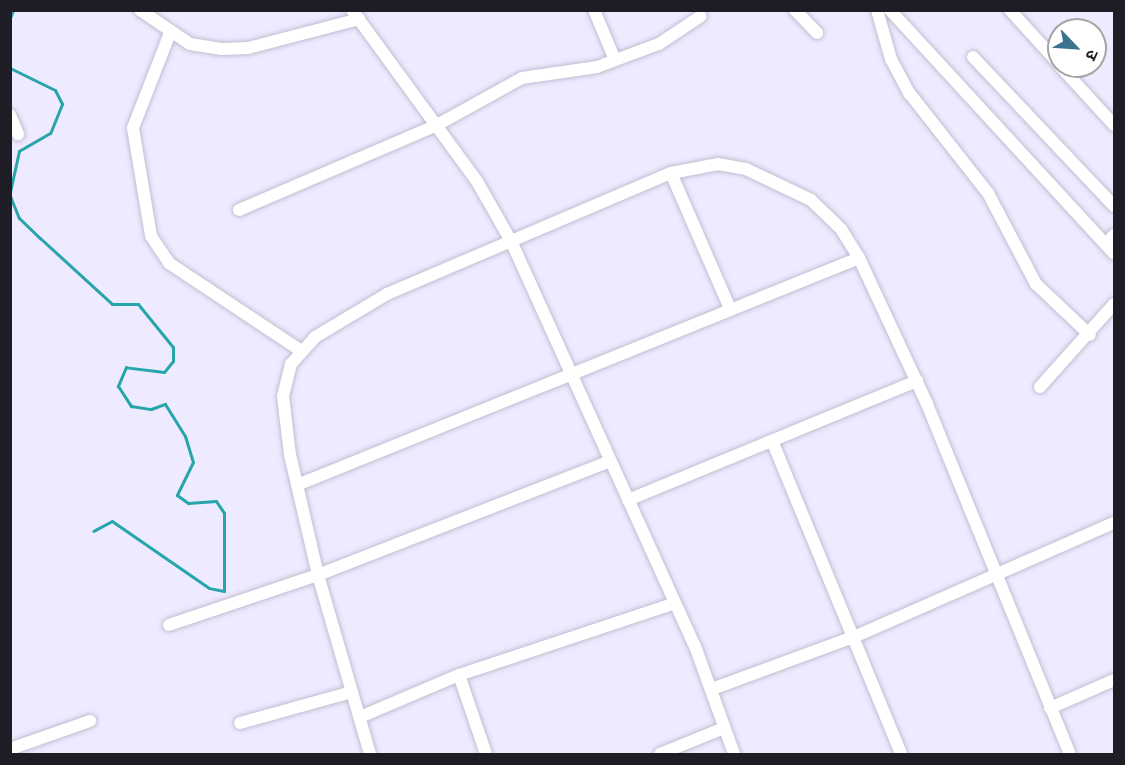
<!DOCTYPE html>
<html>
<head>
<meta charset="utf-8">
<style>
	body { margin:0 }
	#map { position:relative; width:1125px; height:765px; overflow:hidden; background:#eeeaff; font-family:"Work Sans","Noto Sans Devanagari",sans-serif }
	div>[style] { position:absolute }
	.stream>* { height:3px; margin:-1.5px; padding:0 1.5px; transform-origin:1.5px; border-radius:1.5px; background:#26a5ab }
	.roads { filter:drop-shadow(0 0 2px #c2bed2) drop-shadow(0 0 2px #c2bed2) }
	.minor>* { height:12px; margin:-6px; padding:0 6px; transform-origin:6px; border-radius:6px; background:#fff }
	span { translate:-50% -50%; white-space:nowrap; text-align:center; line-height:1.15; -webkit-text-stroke:4.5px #fff; paint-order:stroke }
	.frame { position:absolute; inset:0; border:12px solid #1e1c24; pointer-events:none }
	.north { position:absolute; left:1047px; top:18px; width:60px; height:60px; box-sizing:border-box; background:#fff; border:2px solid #a5a4a7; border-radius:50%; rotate:115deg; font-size:16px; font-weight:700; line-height:24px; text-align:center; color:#1e1c24 }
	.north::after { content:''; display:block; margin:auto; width:21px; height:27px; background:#3b728d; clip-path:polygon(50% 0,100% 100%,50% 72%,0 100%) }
</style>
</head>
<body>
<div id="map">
	<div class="stream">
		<i style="left:10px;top:18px;width:9px;rotate:-69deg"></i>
		<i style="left:10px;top:68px;width:50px;rotate:26.1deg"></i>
		<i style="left:55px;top:90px;width:16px;rotate:63deg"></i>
		<i style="left:62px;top:104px;width:31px;rotate:112deg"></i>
		<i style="left:50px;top:133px;width:36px;rotate:150deg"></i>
		<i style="left:19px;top:151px;width:42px;rotate:102.4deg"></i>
		<i style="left:10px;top:196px;width:24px;rotate:68deg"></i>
		<i style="left:19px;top:218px;width:29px;rotate:44deg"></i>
		<i style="left:40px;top:238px;width:98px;rotate:42.5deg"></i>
		<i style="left:112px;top:304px;width:26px"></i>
		<i style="left:138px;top:304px;width:55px;rotate:50.9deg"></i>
		<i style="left:173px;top:347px;width:14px;rotate:90deg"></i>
		<i style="left:173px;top:361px;width:14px;rotate:129deg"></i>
		<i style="left:164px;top:372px;width:38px;rotate:-173deg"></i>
		<i style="left:126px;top:367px;width:21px;rotate:113deg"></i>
		<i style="left:118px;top:386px;width:24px;rotate:57deg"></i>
		<i style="left:131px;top:406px;width:20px;rotate:9deg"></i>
		<i style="left:151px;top:409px;width:15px;rotate:-20deg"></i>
		<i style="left:165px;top:404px;width:38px;rotate:58deg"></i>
		<i style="left:185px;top:436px;width:27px;rotate:73deg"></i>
		<i style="left:193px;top:462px;width:37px;rotate:116deg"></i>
		<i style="left:177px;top:495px;width:14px;rotate:36deg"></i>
		<i style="left:188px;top:503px;width:28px;rotate:-4deg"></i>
		<i style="left:216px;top:501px;width:14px;rotate:56deg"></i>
		<i style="left:224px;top:513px;width:78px;rotate:90deg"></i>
		<i style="left:224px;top:591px;width:15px;rotate:-169deg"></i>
		<i style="left:209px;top:588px;width:118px;rotate:-145.4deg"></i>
		<i style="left:112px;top:521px;width:21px;rotate:152deg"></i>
	</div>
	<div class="roads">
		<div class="minor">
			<i style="left:140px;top:10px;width:60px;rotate:34.2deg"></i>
			<i style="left:190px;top:44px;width:32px;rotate:9deg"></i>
			<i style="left:222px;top:49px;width:26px;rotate:-2deg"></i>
			<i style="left:248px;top:48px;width:115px;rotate:-14.6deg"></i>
			<i style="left:352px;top:10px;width:214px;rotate:53.9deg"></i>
			<i style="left:478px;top:183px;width:67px;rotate:60.4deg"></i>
			<i style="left:511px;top:241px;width:445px;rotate:65.6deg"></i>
			<i style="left:695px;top:646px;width:115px;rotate:70.1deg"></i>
			<i style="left:594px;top:10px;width:54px;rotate:67.2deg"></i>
			<i style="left:795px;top:10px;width:32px;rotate:46deg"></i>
			<i style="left:877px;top:10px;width:51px;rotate:74.1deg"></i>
			<i style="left:891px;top:59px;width:40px;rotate:62deg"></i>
			<i style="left:910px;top:94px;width:126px;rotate:51.8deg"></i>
			<i style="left:988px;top:193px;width:103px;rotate:62.2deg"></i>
			<i style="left:1036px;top:284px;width:74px;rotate:43.4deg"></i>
			<i style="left:890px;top:10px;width:331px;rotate:47.4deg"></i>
			<i style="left:1010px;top:10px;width:73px;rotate:47.8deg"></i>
			<i style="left:170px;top:33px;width:102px;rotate:111.3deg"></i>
			<i style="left:133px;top:128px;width:109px;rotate:80.5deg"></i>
			<i style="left:151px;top:236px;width:32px;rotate:56deg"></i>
			<i style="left:169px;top:263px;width:157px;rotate:33.6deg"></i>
			<i style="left:973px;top:57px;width:205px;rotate:46.6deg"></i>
			<i style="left:1060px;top:66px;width:80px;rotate:47.5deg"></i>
			<i style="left:10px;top:115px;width:21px;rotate:67deg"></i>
			<i style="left:671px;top:173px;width:148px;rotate:66.5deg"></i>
			<i style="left:239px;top:210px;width:215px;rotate:-23.2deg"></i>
			<i style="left:437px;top:125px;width:97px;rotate:-28.9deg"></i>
			<i style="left:522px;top:78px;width:76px;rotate:-8.3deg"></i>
			<i style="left:597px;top:67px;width:66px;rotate:-20.4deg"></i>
			<i style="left:659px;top:44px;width:50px;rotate:-33.7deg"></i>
			<i style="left:1106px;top:244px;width:12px;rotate:-48deg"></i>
			<i style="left:1040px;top:387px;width:111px;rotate:-48.3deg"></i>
			<i style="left:773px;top:443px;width:336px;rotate:67.6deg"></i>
			<i style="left:297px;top:485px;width:606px;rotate:-21.99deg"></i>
			<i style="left:628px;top:500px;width:313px;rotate:-22.4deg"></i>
			<i style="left:169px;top:625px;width:157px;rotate:-18.6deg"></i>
			<i style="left:318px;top:575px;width:313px;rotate:-21.3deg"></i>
			<i style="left:459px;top:675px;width:83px;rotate:71.1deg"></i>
			<i style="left:712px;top:689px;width:153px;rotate:-20.2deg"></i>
			<i style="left:856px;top:636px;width:282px;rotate:-23.7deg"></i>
			<i style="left:1050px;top:708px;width:70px;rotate:-23.6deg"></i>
			<i style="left:360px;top:717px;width:108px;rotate:-23deg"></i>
			<i style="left:459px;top:675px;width:225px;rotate:-18.4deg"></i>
			<i style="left:240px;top:723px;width:116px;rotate:-15.5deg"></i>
			<i style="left:10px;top:749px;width:85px;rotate:-19.3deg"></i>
			<i style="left:370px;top:754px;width:186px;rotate:-106.2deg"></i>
			<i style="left:318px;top:575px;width:123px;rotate:-103.1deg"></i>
			<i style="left:290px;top:455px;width:59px;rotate:-96.8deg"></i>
			<i style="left:283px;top:396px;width:33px;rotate:-76deg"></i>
			<i style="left:291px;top:364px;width:36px;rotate:-48deg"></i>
			<i style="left:315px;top:337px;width:84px;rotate:-30.8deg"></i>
			<i style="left:387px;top:294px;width:309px;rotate:-23.1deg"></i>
			<i style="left:671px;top:173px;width:48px;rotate:-10.8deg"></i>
			<i style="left:718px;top:164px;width:28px;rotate:10deg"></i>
			<i style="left:746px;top:169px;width:72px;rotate:25.5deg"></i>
			<i style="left:811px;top:200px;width:42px;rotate:44deg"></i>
			<i style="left:841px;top:229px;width:34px;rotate:58deg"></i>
			<i style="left:859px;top:258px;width:161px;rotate:65deg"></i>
			<i style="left:927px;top:404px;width:378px;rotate:67.8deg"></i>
			<i style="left:660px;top:754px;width:69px;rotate:-22.1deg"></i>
		</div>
	</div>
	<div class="frame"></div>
	<div class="north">उ</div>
</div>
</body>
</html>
